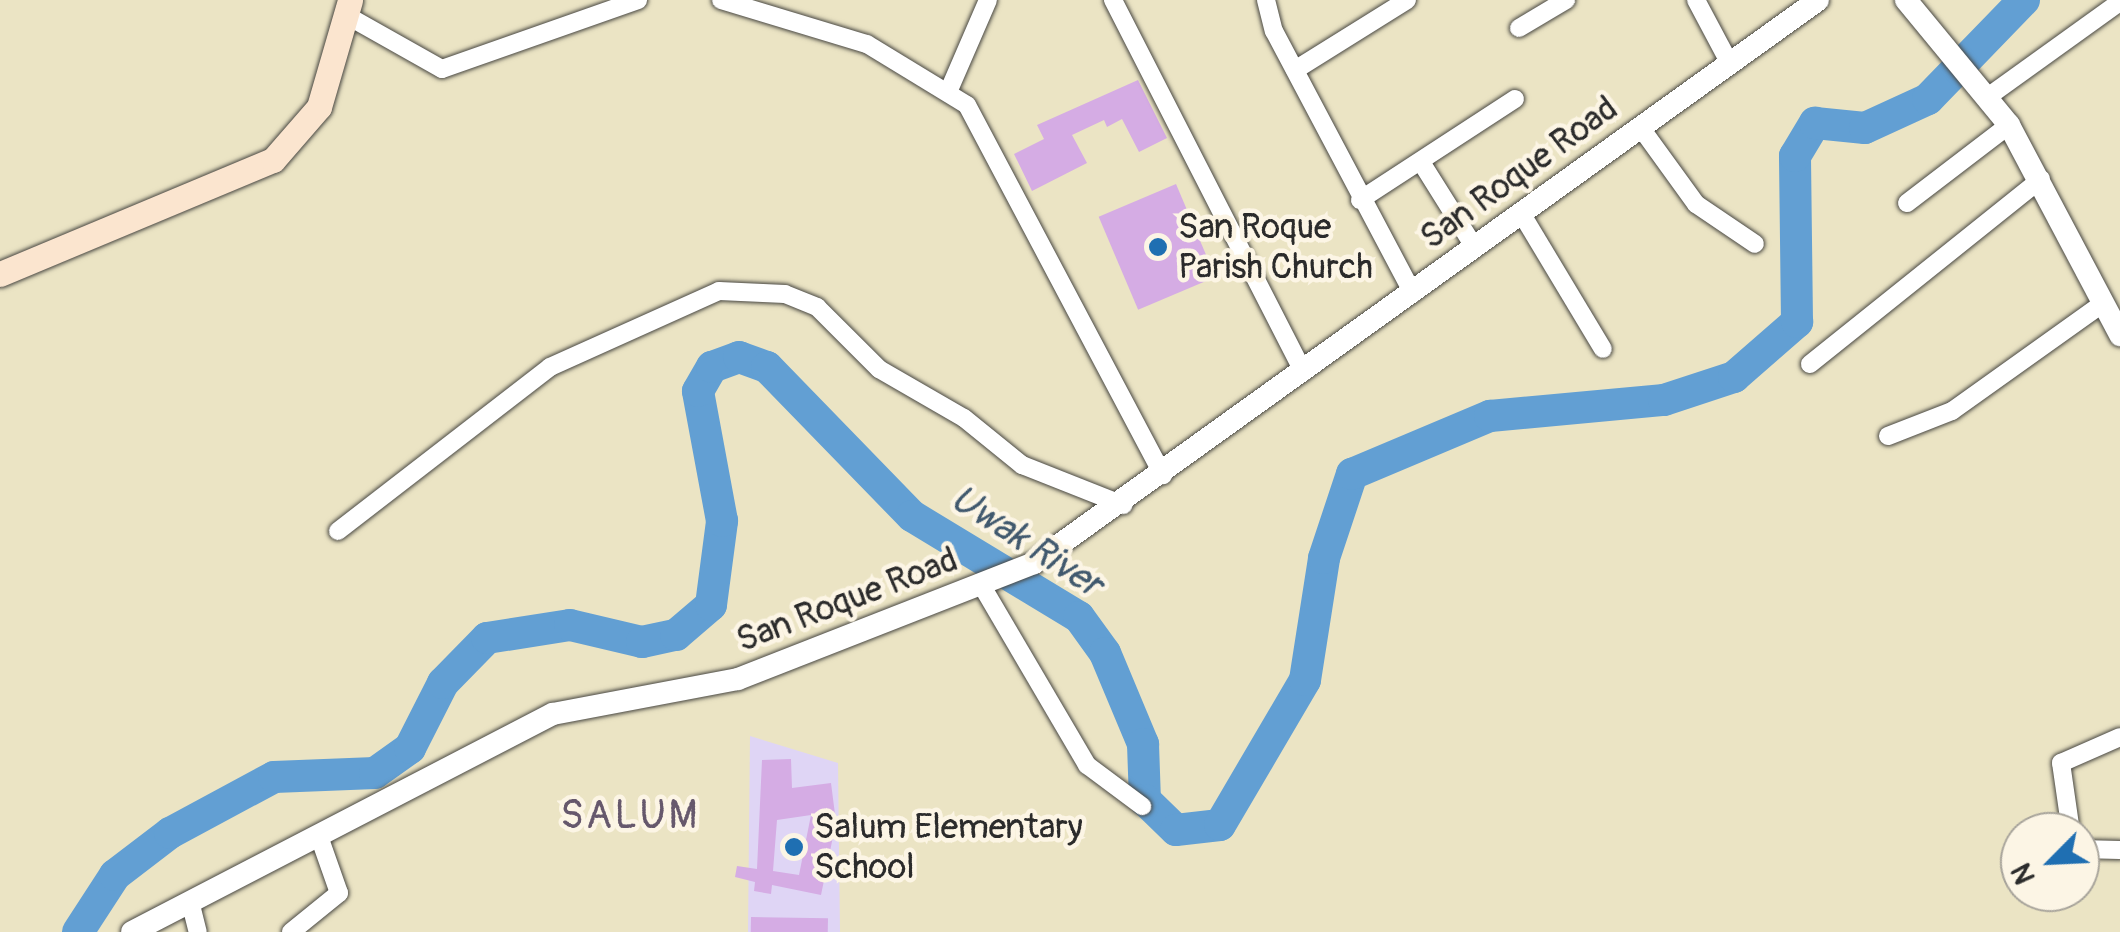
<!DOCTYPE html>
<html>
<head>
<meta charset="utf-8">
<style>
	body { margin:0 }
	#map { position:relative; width:2120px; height:932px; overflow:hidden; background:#ebe4c4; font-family:Pangolin,sans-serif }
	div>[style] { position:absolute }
	.built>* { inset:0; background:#dfd5f5 }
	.river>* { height:32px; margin:-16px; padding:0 16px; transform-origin:16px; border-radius:16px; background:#629fd3 }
	.building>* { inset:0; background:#d5ace4; transform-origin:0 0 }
	.roads { filter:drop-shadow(0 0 2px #484742) drop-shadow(0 0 2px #484742) }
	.minor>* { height:18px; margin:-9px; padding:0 9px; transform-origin:9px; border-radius:9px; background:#fff }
	.tertiary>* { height:22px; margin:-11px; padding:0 11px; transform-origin:11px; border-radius:11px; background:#fff }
	.secondary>* { height:25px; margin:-12.5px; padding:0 12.5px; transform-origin:12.5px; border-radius:12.5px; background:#fbe5cf }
	.dots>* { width:28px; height:28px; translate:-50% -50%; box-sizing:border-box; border:5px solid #fcf5e5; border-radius:50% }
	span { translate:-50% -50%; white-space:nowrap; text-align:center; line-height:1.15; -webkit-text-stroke:9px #fcf5e5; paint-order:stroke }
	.street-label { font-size:35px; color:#2b2b2b }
	.poi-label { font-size:35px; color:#2b2b2b }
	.left { translate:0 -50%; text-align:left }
	.water-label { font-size:38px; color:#41596e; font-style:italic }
	.quarter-label { font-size:40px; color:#66586c; letter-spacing:2.5px }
	.north { position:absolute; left:2000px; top:812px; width:100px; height:100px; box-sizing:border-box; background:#fcf5e5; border:2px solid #a8a49b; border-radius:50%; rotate:246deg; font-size:28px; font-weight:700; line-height:40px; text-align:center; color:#2b2b2b }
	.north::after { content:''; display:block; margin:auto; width:35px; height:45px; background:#1f6fb2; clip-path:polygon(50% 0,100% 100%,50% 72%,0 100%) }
</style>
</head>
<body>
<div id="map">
	<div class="built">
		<i style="clip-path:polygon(750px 736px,838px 763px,840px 932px,748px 932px)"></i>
	</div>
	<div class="river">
		<i style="left:78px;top:932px;width:68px;rotate:-57deg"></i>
		<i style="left:115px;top:875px;width:69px;rotate:-37.4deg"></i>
		<i style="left:170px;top:833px;width:118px;rotate:-28.3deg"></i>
		<i style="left:274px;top:777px;width:101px;rotate:-2.3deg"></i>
		<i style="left:375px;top:773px;width:43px;rotate:-35.5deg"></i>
		<i style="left:410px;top:748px;width:73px;rotate:-63.1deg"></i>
		<i style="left:443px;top:683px;width:63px;rotate:-45.6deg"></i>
		<i style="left:487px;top:638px;width:84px;rotate:-8.9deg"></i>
		<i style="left:570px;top:625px;width:74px;rotate:13.3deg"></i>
		<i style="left:642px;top:642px;width:35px;rotate:-12deg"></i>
		<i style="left:676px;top:635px;width:46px;rotate:-40.6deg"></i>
		<i style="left:711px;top:605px;width:85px;rotate:-82.5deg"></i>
		<i style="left:722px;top:521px;width:132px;rotate:-100.5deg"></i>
		<i style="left:698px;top:391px;width:28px;rotate:-60deg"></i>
		<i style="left:712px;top:367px;width:29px;rotate:-20deg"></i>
		<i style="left:739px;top:357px;width:30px;rotate:20deg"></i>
		<i style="left:767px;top:367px;width:208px;rotate:45.8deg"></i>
		<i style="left:912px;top:516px;width:195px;rotate:31.2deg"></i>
		<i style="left:1079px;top:617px;width:44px;rotate:54.2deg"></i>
		<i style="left:1105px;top:653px;width:99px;rotate:67.3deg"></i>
		<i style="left:1143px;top:744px;width:56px;rotate:88deg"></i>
		<i style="left:1145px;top:800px;width:43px;rotate:44.1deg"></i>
		<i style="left:1176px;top:830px;width:44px;rotate:-6.5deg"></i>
		<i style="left:1220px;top:825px;width:168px;rotate:-59.6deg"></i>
		<i style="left:1305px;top:680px;width:123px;rotate:-81.1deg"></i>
		<i style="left:1324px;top:558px;width:89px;rotate:-71.6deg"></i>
		<i style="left:1352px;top:474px;width:150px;rotate:-22.8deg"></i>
		<i style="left:1490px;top:416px;width:175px;rotate:-5.3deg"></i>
		<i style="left:1664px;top:400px;width:74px;rotate:-18.2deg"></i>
		<i style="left:1734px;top:377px;width:84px;rotate:-41.1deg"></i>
		<i style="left:1797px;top:322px;width:166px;rotate:-90.7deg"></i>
		<i style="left:1795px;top:156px;width:39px;rotate:-59deg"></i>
		<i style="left:1815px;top:123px;width:50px;rotate:5.7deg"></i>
		<i style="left:1865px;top:128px;width:69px;rotate:-24.7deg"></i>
		<i style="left:1928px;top:99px;width:138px;rotate:-45.9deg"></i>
	</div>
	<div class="building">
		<i style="clip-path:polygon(1138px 80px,1167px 138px,1139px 152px,1122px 119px,1107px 127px,1104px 120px,1072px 135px,1087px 163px,1032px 191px,1014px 154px,1044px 139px,1037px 125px)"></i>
		<i style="left:1176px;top:184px;width:101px;height:84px;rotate:67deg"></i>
		<i style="clip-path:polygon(evenodd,791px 759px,792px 788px,831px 783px,836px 822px,821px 895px,772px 885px,771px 894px,754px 891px,755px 882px,735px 877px,737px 866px,757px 869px,762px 760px,791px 759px,811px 815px,799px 875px,773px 871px,777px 820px,811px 815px)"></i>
		<i style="left:751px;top:917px;width:77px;height:15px;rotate:1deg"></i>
	</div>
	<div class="roads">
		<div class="minor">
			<i style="left:721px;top:0;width:152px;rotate:16.8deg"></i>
			<i style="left:867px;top:44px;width:117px;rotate:31.4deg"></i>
			<i style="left:967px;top:105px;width:419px;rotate:62.1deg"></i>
			<i style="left:1113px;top:0;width:418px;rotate:62.9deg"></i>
			<i style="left:1266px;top:0;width:32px;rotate:76deg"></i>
			<i style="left:1274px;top:31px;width:297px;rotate:62.1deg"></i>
			<i style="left:1696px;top:0;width:70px;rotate:62deg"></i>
			<i style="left:346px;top:15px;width:110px;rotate:29.4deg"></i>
			<i style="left:442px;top:69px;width:208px;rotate:-19.4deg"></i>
			<i style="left:1519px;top:28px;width:55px;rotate:-30.8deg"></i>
			<i style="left:1295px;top:70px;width:132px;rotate:-32deg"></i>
			<i style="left:949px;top:90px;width:98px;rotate:-66.6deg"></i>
			<i style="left:1989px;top:96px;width:161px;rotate:-35.7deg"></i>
			<i style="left:1641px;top:128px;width:94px;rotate:54.1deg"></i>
			<i style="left:1696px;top:204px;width:71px;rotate:34.1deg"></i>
			<i style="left:1421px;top:162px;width:102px;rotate:57.9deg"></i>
			<i style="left:1360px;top:200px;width:185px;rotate:-33.1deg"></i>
			<i style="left:1907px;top:203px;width:128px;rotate:-37.4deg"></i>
			<i style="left:1523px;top:216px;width:155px;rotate:59deg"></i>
			<i style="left:1810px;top:364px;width:296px;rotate:-38.7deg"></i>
			<i style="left:1888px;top:436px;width:69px;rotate:-21.3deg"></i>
			<i style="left:1952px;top:411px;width:184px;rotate:-35.5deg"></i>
			<i style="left:338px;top:531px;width:268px;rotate:-37.7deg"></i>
			<i style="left:550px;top:367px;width:185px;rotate:-24.2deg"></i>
			<i style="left:719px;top:291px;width:66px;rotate:2.6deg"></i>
			<i style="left:785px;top:294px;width:35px;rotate:22deg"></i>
			<i style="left:817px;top:307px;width:88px;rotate:45deg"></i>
			<i style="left:879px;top:369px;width:98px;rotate:30deg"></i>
			<i style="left:964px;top:418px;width:75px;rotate:39deg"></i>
			<i style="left:1022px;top:465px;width:109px;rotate:21.6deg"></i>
			<i style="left:982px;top:586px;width:208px;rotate:59.6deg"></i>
			<i style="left:1087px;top:765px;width:69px;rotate:36.7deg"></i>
			<i style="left:2071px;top:832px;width:70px;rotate:-98.2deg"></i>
			<i style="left:2061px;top:763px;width:64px;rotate:-23.8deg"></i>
			<i style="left:2080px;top:849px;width:40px;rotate:1.4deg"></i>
			<i style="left:190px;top:901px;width:32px;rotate:76deg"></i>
			<i style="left:291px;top:932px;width:62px;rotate:-39.1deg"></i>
			<i style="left:339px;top:893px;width:57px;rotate:-109.4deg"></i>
		</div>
		<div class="tertiary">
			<i style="left:1906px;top:0;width:162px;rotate:50.5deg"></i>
			<i style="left:2009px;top:125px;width:238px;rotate:62.1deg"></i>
			<i style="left:132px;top:932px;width:474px;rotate:-27.4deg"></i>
			<i style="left:553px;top:714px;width:188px;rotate:-10.7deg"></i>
			<i style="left:738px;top:679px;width:318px;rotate:-21.4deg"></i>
			<i style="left:1034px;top:563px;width:965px;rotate:-35.68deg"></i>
		</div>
		<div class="secondary">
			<i style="left:0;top:274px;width:296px;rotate:-22.7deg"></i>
			<i style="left:273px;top:160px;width:70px;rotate:-49deg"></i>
			<i style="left:319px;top:107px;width:111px;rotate:-73.8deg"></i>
		</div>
	</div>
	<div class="dots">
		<i style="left:1158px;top:247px;background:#1f6fb2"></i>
		<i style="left:794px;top:847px;background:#1f6fb2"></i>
	</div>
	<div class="street-label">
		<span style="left:1519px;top:173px;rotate:-36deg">San Roque Road</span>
		<span style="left:847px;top:600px;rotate:-21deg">San Roque Road</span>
	</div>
	<div class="poi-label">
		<span class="left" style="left:1178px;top:247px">San Roque<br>Parish Church</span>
		<span class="left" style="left:814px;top:847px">Salum Elementary<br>School</span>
	</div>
	<div class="water-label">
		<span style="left:1026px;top:542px;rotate:33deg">Uwak River</span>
	</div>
	<div class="quarter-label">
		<span style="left:630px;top:816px">SALUM</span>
	</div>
	<div class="north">N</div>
</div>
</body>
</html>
